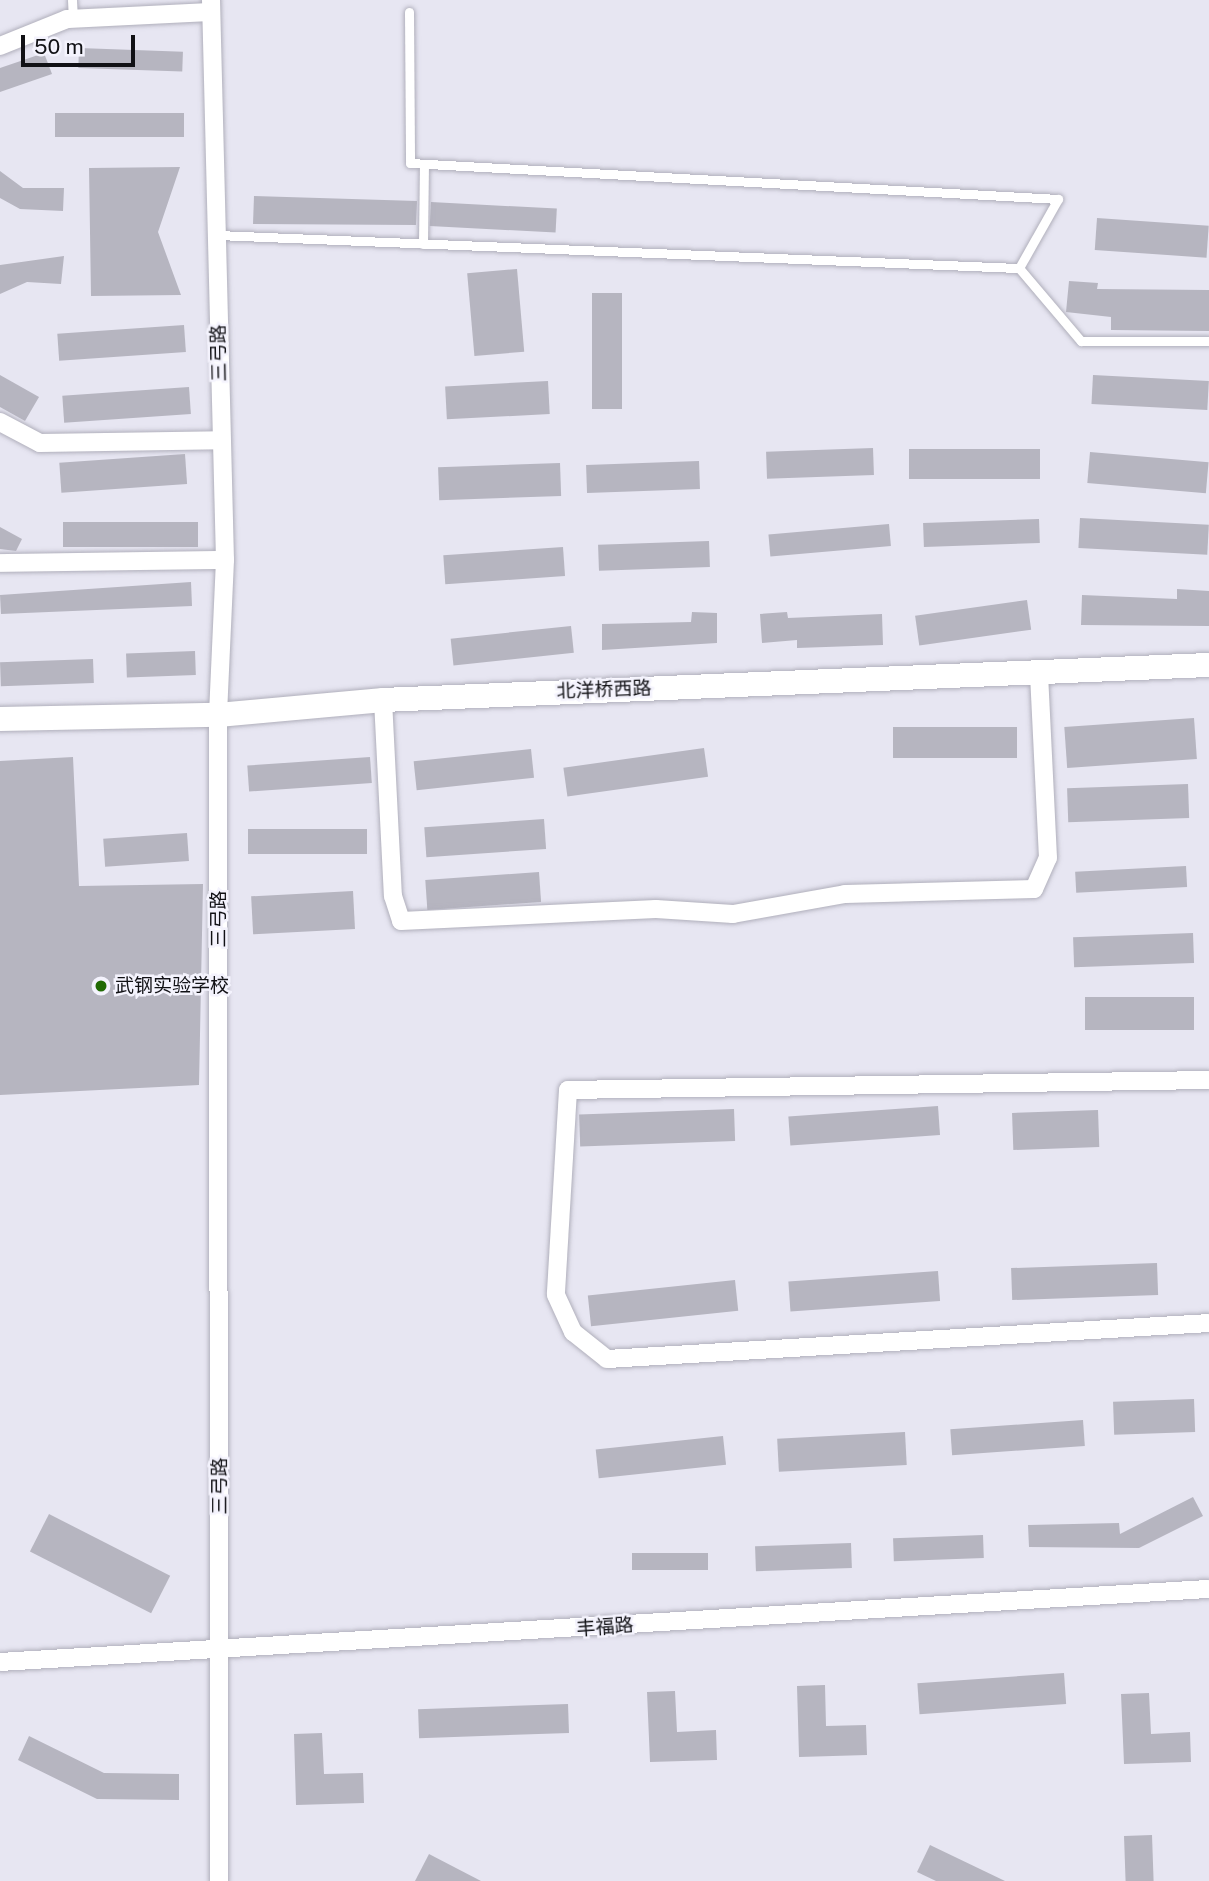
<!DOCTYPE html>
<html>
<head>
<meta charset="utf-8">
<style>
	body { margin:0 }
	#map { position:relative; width:1209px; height:1881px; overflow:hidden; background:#e7e6f2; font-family:"Public Sans","Noto Sans SC",sans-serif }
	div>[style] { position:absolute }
	.building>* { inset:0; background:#b6b5c0; transform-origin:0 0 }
	.roads { filter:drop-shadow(0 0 2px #b0afbb) drop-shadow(0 0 2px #b0afbb) }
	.service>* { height:9px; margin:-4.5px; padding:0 4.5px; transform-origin:4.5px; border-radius:4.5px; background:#fff }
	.minor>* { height:18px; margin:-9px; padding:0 9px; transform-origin:9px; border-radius:9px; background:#fff }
	.secondary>* { height:24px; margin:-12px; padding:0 12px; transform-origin:12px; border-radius:12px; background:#fff }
	.dots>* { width:19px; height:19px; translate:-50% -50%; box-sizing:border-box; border:4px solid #f4f3fd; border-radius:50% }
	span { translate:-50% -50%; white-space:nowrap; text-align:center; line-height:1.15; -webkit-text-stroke:5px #f4f3fd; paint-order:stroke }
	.street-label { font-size:19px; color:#111115 }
	.poi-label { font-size:19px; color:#111115 }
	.left { translate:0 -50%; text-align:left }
	.scale { position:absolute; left:21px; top:35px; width:114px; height:32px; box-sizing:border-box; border:4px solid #111115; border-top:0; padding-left:9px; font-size:21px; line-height:24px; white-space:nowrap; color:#111115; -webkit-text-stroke:5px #f4f3fd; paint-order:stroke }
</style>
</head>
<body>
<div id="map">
	<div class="building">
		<i style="left:79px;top:48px;width:104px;height:20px;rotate:2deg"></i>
		<i style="clip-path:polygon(44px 53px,52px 74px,0 92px,0 68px)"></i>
		<i style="left:184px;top:113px;width:24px;height:129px;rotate:90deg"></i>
		<i style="clip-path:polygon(180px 167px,158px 232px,181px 295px,91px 296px,89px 168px)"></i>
		<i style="clip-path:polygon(0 171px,23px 188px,64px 188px,63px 211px,20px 209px,0 198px)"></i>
		<i style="clip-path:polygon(254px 196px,417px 201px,416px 225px,253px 224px)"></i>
		<i style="left:431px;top:202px;width:126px;height:24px;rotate:3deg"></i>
		<i style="left:1097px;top:218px;width:112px;height:32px;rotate:4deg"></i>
		<i style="clip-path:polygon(64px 256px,61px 284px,27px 282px,0 294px,0 265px)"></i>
		<i style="left:517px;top:269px;width:83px;height:50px;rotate:85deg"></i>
		<i style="clip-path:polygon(1069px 281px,1098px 283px,1097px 289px,1209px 290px,1209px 331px,1111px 330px,1111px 317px,1066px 312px)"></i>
		<i style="left:592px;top:293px;width:30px;height:116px"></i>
		<i style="left:184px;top:325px;width:27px;height:127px;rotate:86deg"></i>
		<i style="clip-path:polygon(0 375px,39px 397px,25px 421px,0 407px)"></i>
		<i style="left:1093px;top:375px;width:116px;height:29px;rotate:3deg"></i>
		<i style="left:548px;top:381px;width:33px;height:103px;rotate:87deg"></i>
		<i style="left:189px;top:387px;width:27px;height:127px;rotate:86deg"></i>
		<i style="left:873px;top:448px;width:27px;height:107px;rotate:88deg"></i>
		<i style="left:909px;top:449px;width:131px;height:30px"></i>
		<i style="left:1090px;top:452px;width:119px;height:31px;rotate:5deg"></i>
		<i style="left:185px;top:454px;width:30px;height:126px;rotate:86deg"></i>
		<i style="left:699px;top:461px;width:28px;height:113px;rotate:88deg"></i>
		<i style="left:560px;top:463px;width:33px;height:122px;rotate:88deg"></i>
		<i style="left:1080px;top:518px;width:129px;height:30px;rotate:3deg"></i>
		<i style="left:1039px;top:519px;width:24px;height:116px;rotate:88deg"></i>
		<i style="left:198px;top:522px;width:25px;height:135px;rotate:90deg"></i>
		<i style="left:889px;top:524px;width:22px;height:121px;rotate:85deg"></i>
		<i style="clip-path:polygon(0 527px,22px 539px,16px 551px,0 549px)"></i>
		<i style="left:709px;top:541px;width:26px;height:111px;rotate:88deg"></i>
		<i style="left:563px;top:547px;width:29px;height:120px;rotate:86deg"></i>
		<i style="clip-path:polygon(191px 582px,192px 606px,1px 614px,0 595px)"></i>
		<i style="clip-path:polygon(1177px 589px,1209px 591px,1209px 626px,1081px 625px,1082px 595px,1177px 599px)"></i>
		<i style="left:1027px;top:600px;width:30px;height:113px;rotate:82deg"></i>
		<i style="clip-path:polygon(692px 612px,717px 613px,717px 643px,602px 650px,602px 624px,691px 622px)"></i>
		<i style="clip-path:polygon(787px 612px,788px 618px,882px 614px,883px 645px,797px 648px,797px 640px,762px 643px,760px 614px)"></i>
		<i style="left:571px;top:626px;width:27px;height:121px;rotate:84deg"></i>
		<i style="left:195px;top:651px;width:24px;height:69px;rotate:88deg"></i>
		<i style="left:93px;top:659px;width:24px;height:93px;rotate:88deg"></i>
		<i style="left:1194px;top:718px;width:41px;height:130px;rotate:86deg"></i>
		<i style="left:1017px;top:727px;width:31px;height:124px;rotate:90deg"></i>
		<i style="left:704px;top:748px;width:29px;height:142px;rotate:82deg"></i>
		<i style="left:531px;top:749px;width:29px;height:118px;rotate:84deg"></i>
		<i style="clip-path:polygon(73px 757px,79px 886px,203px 884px,199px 1085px,0 1095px,0 761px)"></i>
		<i style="left:370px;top:757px;width:26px;height:123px;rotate:86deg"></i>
		<i style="left:1188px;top:784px;width:34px;height:121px;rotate:88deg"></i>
		<i style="left:544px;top:819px;width:30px;height:120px;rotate:86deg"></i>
		<i style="left:367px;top:829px;width:25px;height:119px;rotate:90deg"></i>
		<i style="left:187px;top:833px;width:28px;height:84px;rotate:86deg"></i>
		<i style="left:1186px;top:866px;width:21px;height:111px;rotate:87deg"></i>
		<i style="left:539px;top:872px;width:30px;height:114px;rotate:86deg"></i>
		<i style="left:353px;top:891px;width:38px;height:102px;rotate:87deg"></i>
		<i style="left:1193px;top:933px;width:30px;height:120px;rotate:88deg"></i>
		<i style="left:1194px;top:997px;width:33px;height:109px;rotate:90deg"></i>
		<i style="left:938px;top:1106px;width:29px;height:150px;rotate:86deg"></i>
		<i style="left:734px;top:1109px;width:32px;height:155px;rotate:88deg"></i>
		<i style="left:1098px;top:1110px;width:37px;height:86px;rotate:88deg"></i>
		<i style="left:1157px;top:1263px;width:32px;height:146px;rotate:88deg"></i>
		<i style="left:938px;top:1271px;width:30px;height:150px;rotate:86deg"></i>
		<i style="left:735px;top:1280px;width:31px;height:148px;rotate:84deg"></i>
		<i style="left:1194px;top:1399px;width:33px;height:81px;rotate:88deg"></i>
		<i style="left:1083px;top:1420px;width:26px;height:133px;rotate:86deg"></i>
		<i style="left:905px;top:1432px;width:33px;height:128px;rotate:87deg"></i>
		<i style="left:723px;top:1436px;width:29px;height:128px;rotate:84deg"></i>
		<i style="clip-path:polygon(1193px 1497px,1203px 1516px,1139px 1548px,1029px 1547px,1028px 1525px,1119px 1523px,1120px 1534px)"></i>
		<i style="left:49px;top:1514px;width:136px;height:42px;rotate:27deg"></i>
		<i style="left:983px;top:1535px;width:23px;height:90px;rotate:88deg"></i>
		<i style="left:851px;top:1543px;width:25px;height:96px;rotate:88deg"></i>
		<i style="left:708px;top:1553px;width:17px;height:76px;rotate:90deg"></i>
		<i style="left:1064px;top:1673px;width:31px;height:147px;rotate:86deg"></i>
		<i style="clip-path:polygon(825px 1685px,826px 1726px,866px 1725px,867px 1755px,799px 1757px,797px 1686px)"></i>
		<i style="clip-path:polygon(675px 1691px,677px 1732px,716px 1730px,717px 1760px,650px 1762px,647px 1692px)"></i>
		<i style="clip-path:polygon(1149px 1693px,1151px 1734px,1190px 1732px,1191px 1762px,1124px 1764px,1121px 1694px)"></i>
		<i style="left:568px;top:1704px;width:29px;height:150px;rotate:88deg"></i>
		<i style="clip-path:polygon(322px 1733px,324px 1774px,363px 1773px,364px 1803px,296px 1805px,294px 1734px)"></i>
		<i style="clip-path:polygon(29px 1736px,104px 1773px,179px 1774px,179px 1800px,97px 1799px,18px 1760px)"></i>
		<i style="left:1152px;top:1835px;width:46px;height:28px;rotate:88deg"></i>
		<i style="clip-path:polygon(930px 1845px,1005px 1881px,936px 1881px,917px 1872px)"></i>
		<i style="clip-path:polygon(429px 1854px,481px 1881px,415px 1881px)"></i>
	</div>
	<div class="roads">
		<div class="service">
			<i style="left:72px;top:0;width:19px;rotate:87deg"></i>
			<i style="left:409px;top:12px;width:151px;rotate:89.6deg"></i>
			<i style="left:410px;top:163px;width:649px;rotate:3.18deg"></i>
			<i style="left:1058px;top:199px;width:79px;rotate:119.5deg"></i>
			<i style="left:217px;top:235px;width:803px;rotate:2.36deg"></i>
			<i style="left:1019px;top:268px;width:96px;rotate:49.7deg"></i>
			<i style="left:1081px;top:341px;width:128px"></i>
			<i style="left:423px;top:244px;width:80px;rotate:-89.3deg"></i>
		</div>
		<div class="minor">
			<i style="left:211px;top:0;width:560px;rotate:88.57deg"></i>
			<i style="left:225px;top:560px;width:155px;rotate:92.6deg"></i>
			<i style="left:218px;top:715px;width:1166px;rotate:89.95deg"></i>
			<i style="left:0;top:46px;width:72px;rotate:-21.9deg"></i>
			<i style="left:67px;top:19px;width:144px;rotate:-2.8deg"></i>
			<i style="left:0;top:422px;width:45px;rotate:27.7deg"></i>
			<i style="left:40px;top:443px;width:181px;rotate:-0.9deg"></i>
			<i style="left:0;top:563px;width:225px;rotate:-0.8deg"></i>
			<i style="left:383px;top:700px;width:196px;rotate:87.1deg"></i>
			<i style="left:393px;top:896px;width:26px;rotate:72deg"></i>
			<i style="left:401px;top:921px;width:255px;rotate:-2.7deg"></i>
			<i style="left:656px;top:909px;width:77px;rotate:3.7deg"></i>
			<i style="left:733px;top:914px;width:114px;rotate:-10.1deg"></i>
			<i style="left:845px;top:894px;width:189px;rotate:-1.5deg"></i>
			<i style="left:1034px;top:889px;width:34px;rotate:-66deg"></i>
			<i style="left:1048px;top:858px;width:186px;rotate:-92.8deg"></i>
			<i style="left:1209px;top:1080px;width:641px;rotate:179.11deg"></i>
			<i style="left:568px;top:1090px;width:205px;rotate:93.4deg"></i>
			<i style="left:556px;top:1295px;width:41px;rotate:65.3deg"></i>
			<i style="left:573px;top:1332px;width:43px;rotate:38.5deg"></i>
			<i style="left:607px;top:1359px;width:603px;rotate:-3.42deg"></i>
			<i style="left:0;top:1662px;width:1211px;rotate:-3.46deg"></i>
		</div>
		<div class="secondary">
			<i style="left:0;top:719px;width:218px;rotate:-1.1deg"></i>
			<i style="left:218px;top:715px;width:166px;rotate:-5.2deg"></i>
			<i style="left:383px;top:700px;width:827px;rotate:-2.43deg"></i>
		</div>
	</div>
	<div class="dots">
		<i style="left:101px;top:986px;background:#216a04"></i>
	</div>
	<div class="street-label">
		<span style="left:219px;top:353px;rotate:-91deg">三弓路</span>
		<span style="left:604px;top:690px;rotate:-2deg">北洋桥西路</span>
		<span style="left:219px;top:919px;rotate:-90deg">三弓路</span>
		<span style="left:220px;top:1486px;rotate:-90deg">三弓路</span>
		<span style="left:605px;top:1627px;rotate:-4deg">丰福路</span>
	</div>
	<div class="poi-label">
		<span class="left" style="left:115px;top:986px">武钢实验学校</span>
	</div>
	<div class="scale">50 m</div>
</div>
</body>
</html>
